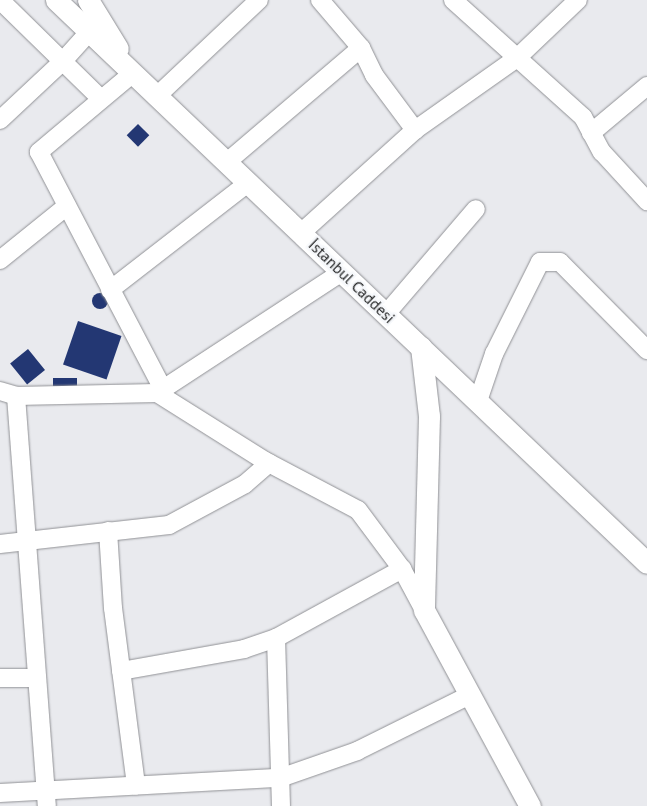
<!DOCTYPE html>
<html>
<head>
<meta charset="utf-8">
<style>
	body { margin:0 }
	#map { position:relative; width:647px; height:806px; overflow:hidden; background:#e9eaee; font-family:"PT Sans",sans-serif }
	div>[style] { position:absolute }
	.building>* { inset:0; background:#233773; transform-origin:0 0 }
	.round { border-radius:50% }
	.roads { filter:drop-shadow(0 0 1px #909195) drop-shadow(0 0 1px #909195) }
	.minor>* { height:18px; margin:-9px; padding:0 9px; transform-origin:9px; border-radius:9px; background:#fff }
	.tertiary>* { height:21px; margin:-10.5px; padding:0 10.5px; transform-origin:10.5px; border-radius:10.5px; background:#fff }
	span { translate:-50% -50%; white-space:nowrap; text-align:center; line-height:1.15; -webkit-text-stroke:5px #f6f8fb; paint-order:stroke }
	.street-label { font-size:16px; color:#202122 }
</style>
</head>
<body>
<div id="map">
	<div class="building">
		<i style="left:138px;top:124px;width:16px;height:16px;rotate:45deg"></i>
		<i class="round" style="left:92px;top:293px;width:16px;height:16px"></i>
		<i style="left:78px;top:321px;width:46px;height:46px;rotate:19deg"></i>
		<i style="left:28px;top:349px;width:27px;height:23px;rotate:51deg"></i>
		<i style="left:77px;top:378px;width:10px;height:24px;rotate:90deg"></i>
	</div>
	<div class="roads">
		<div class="minor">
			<i style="left:0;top:0;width:141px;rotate:44.4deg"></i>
			<i style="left:320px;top:0;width:63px;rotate:49.5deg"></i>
			<i style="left:361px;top:48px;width:30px;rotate:64deg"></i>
			<i style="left:374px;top:75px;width:69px;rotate:53.3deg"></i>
			<i style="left:453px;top:0;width:175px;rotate:42deg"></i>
			<i style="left:583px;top:117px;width:40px;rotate:62deg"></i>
			<i style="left:602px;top:152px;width:67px;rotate:47.4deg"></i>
			<i style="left:133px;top:73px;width:123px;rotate:140deg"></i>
			<i style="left:39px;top:152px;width:267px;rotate:62.4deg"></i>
			<i style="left:157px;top:96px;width:140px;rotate:-43.3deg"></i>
			<i style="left:0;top:120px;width:86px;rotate:-43.1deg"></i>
			<i style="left:63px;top:61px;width:39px;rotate:-48deg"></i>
			<i style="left:591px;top:133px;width:73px;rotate:-40deg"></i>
			<i style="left:227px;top:162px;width:176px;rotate:-40.4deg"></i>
			<i style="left:301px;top:233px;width:154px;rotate:-42.1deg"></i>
			<i style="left:415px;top:130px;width:125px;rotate:-35.2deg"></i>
			<i style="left:517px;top:58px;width:84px;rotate:-43.6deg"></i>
			<i style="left:0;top:260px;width:86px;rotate:-38.9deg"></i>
			<i style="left:110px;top:290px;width:175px;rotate:-37.8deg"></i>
			<i style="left:386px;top:314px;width:138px;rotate:-49.4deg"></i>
			<i style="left:0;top:391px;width:17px;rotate:17deg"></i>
			<i style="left:16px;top:396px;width:141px;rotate:-1.2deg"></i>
			<i style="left:157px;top:393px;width:221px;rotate:-33.2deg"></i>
			<i style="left:157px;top:393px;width:128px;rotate:32.2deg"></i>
			<i style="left:265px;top:461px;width:105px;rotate:27.8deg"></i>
			<i style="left:358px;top:510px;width:74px;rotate:53.3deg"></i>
			<i style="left:402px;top:569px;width:47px;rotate:61.8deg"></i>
			<i style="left:16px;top:396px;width:411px;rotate:85.7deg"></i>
			<i style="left:478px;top:401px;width:50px;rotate:-71.2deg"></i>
			<i style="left:494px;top:354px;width:103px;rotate:-63.4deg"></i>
			<i style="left:540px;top:262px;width:20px"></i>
			<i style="left:560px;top:262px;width:124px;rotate:45.3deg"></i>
			<i style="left:108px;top:531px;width:77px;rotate:86.3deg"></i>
			<i style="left:113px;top:608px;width:179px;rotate:82.6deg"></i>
			<i style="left:0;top:544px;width:170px;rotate:-6.4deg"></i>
			<i style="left:169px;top:525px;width:86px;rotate:-28.3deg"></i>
			<i style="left:245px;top:484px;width:32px;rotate:-41deg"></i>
			<i style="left:276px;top:638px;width:168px;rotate:88.3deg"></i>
			<i style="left:121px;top:671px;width:125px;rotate:-10.1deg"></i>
			<i style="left:244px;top:649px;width:34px;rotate:-19deg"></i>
			<i style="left:276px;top:638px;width:144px;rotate:-28.7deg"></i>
			<i style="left:0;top:678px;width:37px"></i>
			<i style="left:0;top:793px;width:280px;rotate:-3.1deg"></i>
			<i style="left:280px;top:778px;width:82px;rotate:-19.3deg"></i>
			<i style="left:357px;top:751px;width:126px;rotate:-26.4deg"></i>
		</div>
		<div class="tertiary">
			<i style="left:56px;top:0;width:816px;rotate:43.61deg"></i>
			<i style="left:88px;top:0;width:57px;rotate:58.5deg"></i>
			<i style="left:421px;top:347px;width:69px;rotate:83.4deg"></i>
			<i style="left:429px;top:416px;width:194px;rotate:91.5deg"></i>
			<i style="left:424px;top:610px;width:223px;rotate:61.6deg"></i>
		</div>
	</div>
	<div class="street-label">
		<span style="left:352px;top:281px;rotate:44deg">İstanbul Caddesi</span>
	</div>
</div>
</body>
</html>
